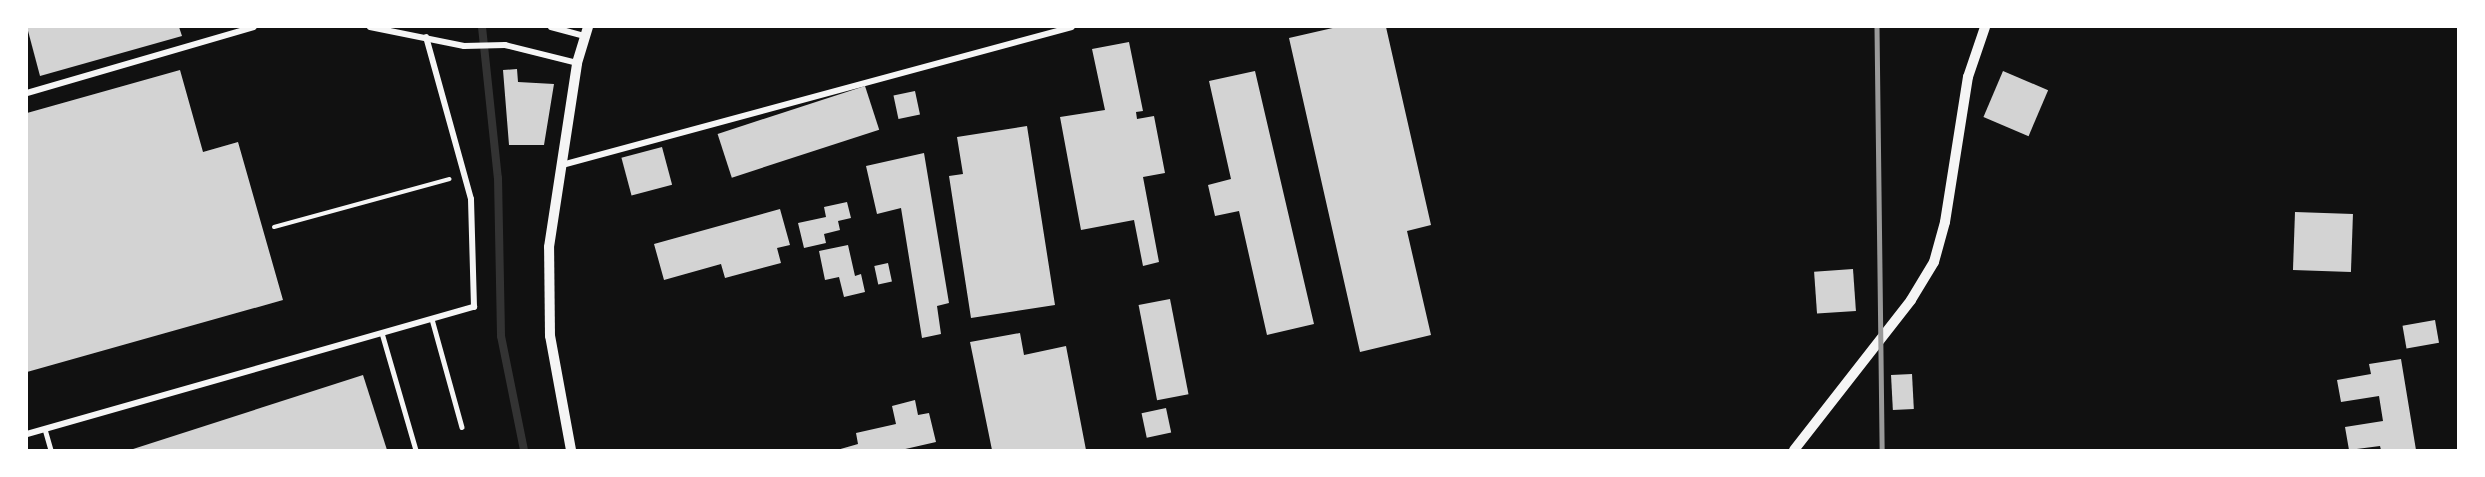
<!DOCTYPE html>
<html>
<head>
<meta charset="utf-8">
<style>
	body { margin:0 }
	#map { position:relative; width:2485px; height:477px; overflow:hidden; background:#111; font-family:Roboto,sans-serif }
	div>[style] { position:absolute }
	.stream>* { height:8px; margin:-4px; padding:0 4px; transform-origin:4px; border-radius:4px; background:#333 }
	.building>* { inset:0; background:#d3d3d3; transform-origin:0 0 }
	.path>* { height:4px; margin:-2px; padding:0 2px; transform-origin:2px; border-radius:2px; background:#f5f5f5 }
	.service>* { height:4.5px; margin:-2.25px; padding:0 2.25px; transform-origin:2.25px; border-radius:2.25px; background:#f5f5f5 }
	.minor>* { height:6px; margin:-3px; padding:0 3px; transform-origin:3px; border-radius:3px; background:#f5f5f5 }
	.tertiary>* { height:10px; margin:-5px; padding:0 5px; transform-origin:5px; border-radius:5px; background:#f5f5f5 }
	.rail>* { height:4.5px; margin:-2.25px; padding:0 2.25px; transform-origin:2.25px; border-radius:2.25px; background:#9a9a9a }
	span { translate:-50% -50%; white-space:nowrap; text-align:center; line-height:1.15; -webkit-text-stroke:5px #fff; paint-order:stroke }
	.frame { position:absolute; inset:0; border:28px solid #fff; pointer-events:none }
</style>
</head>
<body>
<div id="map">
	<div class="stream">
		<i style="left:482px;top:27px;width:152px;rotate:84deg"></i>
		<i style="left:498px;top:178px;width:158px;rotate:88.9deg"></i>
		<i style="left:501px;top:336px;width:116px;rotate:78.6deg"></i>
	</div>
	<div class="building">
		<i style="clip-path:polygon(27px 27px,179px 27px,182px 36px,40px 76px)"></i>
		<i style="clip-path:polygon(1337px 27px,1386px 27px,1431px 225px,1407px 231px,1431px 335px,1360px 352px,1289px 38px)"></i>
		<i style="clip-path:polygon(1129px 42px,1143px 111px,1136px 112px,1137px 119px,1154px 116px,1165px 173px,1143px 177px,1159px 262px,1143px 266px,1134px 220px,1081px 230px,1060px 117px,1105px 110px,1092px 49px)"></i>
		<i style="clip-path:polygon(517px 69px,518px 82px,554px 84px,544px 145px,509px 145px,503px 70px)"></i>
		<i style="clip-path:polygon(180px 70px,203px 152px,238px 142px,283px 300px,27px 372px,27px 113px)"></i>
		<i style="clip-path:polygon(1255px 71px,1314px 324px,1267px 335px,1239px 211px,1215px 216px,1208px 185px,1231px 179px,1209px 81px)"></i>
		<i style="left:2003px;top:71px;width:49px;height:50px;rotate:23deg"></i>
		<i style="left:865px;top:86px;width:46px;height:155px;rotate:72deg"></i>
		<i style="left:915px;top:91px;width:24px;height:22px;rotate:78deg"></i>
		<i style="clip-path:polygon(1027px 126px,1055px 305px,971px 318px,949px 176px,963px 174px,957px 137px)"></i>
		<i style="left:662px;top:147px;width:39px;height:42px;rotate:75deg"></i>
		<i style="clip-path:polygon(924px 153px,949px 303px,937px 306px,941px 334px,922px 338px,901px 208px,877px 214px,866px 166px)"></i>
		<i style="clip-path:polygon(847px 202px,851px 218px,838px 221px,840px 230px,824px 234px,826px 243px,804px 248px,798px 223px,826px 217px,824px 207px)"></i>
		<i style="clip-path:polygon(780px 209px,790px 245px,777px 248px,781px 263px,725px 278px,721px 264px,664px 280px,654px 244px)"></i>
		<i style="left:2295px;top:212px;width:58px;height:58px;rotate:2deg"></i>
		<i style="clip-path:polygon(848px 245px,855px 276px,861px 274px,865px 292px,844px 297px,839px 277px,825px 280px,819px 251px)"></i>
		<i style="left:888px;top:263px;width:19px;height:14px;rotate:78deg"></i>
		<i style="left:1853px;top:269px;width:42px;height:39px;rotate:86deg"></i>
		<i style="left:1170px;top:299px;width:97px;height:32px;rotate:79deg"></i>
		<i style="left:2435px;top:320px;width:23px;height:33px;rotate:80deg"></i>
		<i style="clip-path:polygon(1020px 333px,1024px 355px,1066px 346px,1086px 450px,992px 450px,970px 342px)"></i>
		<i style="clip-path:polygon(2401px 359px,2416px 450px,2381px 450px,2380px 446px,2349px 450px,2345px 427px,2383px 421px,2379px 396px,2341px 402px,2337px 380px,2371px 374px,2369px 364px)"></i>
		<i style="left:1912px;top:374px;width:35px;height:21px;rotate:87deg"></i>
		<i style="clip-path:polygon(363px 375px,387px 450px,130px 450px)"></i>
		<i style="clip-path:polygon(915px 400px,918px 415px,929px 413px,936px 442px,901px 450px,837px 450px,858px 444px,856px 433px,896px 424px,892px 406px)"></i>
		<i style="left:1166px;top:408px;width:25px;height:25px;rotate:78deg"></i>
	</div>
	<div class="path">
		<i style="left:274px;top:227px;width:182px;rotate:-15.3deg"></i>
	</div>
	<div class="service">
		<i style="left:432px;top:319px;width:112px;rotate:74.5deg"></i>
		<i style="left:382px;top:333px;width:122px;rotate:73.8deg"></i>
		<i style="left:45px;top:429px;width:22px;rotate:74deg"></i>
	</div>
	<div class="minor">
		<i style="left:370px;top:27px;width:96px;rotate:11.4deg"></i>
		<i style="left:464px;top:46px;width:41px;rotate:-1.4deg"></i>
		<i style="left:505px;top:45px;width:74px;rotate:14deg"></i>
		<i style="left:551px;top:27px;width:35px;rotate:15deg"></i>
		<i style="left:27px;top:93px;width:236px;rotate:-16.2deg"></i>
		<i style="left:562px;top:165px;width:528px;rotate:-15.14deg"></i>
		<i style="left:27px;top:434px;width:465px;rotate:-15.9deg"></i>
		<i style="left:474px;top:307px;width:108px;rotate:-91.6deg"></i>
		<i style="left:471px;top:199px;width:168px;rotate:-105.5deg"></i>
	</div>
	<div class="tertiary">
		<i style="left:571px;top:450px;width:116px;rotate:-100.4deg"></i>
		<i style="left:550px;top:336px;width:89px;rotate:-90.6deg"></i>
		<i style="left:549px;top:247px;width:186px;rotate:-81.3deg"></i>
		<i style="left:577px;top:63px;width:38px;rotate:-73deg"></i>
		<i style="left:1794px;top:450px;width:190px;rotate:-52deg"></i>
		<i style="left:1911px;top:300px;width:44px;rotate:-58.8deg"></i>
		<i style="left:1934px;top:262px;width:41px;rotate:-74.6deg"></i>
		<i style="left:1945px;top:222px;width:147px;rotate:-81deg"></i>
		<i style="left:1968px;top:77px;width:53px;rotate:-71.2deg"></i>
	</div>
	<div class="rail">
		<i style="left:1877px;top:27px;width:423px;rotate:89.3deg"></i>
	</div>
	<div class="frame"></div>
</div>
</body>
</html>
